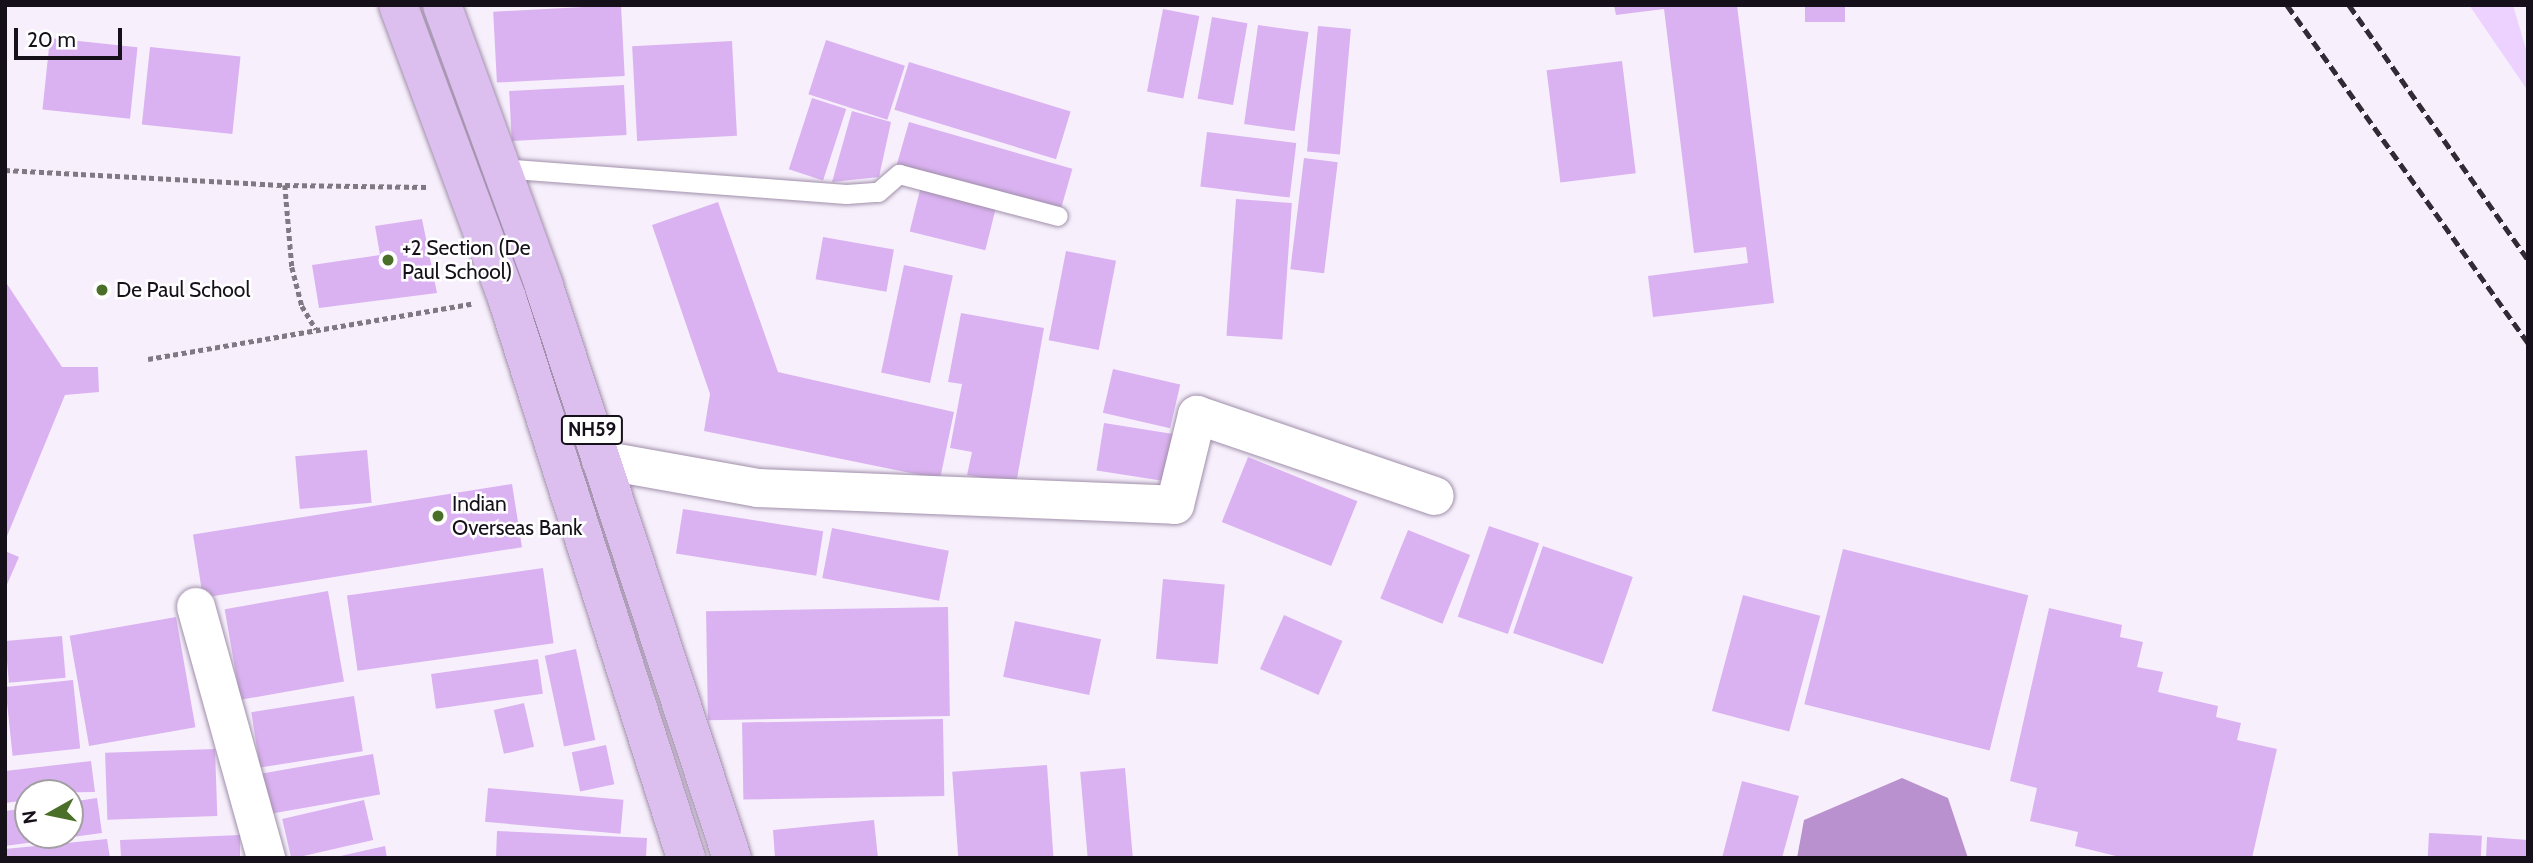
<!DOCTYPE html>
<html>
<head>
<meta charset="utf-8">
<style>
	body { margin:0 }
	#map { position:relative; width:2533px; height:863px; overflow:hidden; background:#f7f0fc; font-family:Cabin,sans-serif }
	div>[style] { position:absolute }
	.green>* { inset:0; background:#edd1fe }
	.water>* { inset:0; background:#b891ce }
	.building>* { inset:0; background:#dab2f1; transform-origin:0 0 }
	.path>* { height:4.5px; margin-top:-2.25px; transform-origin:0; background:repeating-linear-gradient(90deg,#807984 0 5px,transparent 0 8.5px) }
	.roads { filter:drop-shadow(0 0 2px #a08faa) drop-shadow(0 0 2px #a08faa) }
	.service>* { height:19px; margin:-9.5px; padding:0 9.5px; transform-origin:9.5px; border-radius:9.5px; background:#fff }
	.minor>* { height:38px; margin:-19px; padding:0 19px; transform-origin:19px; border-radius:19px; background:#fff }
	.trunk>* { height:38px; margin:-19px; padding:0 19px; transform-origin:19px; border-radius:19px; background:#dcbeef }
	.rail>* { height:5px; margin-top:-2.5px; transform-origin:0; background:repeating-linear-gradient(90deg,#312b36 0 10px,transparent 0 15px) }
	.dots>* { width:19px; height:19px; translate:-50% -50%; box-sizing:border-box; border:4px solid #fff; border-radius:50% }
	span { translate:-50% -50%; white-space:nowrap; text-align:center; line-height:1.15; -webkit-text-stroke:5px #fff; paint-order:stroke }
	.shield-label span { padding:2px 5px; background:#fff; border:2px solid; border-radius:5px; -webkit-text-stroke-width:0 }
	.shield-label { font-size:19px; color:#16101a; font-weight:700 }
	.poi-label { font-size:21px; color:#16101a }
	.left { translate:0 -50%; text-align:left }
	.frame { position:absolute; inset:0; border:7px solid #16101a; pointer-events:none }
	.north { position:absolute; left:14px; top:779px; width:70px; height:70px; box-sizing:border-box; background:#fff; border:2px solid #a29fa3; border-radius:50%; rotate:261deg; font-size:19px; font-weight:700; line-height:28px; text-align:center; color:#16101a }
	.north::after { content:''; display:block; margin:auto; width:24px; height:32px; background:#4a6f29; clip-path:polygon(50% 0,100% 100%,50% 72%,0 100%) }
	.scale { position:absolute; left:14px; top:28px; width:108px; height:32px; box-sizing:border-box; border:4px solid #16101a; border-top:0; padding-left:9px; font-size:21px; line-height:24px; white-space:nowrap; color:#16101a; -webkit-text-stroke:5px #fff; paint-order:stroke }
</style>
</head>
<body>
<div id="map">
	<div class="green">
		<i style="clip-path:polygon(2469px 5px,2513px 5px,2528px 56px,2528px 91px)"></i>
	</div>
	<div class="water">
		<i style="clip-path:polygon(1902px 778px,1948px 798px,1968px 858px,1797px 858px,1804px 820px)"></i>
	</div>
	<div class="building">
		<i style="left:621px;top:5px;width:71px;height:128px;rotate:87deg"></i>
		<i style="clip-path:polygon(1614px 5px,1737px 5px,1774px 303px,1653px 317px,1648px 276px,1748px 263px,1746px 247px,1694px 253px,1664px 9px,1616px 15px)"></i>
		<i style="left:1805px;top:5px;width:40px;height:17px"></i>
		<i style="left:1163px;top:9px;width:37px;height:84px;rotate:11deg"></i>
		<i style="left:1212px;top:17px;width:36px;height:83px;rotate:10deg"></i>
		<i style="left:1258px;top:25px;width:51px;height:100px;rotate:8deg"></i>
		<i style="left:1318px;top:26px;width:33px;height:126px;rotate:5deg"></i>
		<i style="left:50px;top:38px;width:88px;height:72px;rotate:6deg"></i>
		<i style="left:826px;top:40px;width:83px;height:57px;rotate:18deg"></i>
		<i style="left:732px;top:41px;width:95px;height:100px;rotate:87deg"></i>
		<i style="left:150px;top:47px;width:91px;height:78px;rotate:6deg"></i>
		<i style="left:1622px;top:61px;width:113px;height:76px;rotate:83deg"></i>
		<i style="left:909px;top:62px;width:169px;height:50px;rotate:17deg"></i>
		<i style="left:624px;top:85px;width:50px;height:115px;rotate:87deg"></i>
		<i style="left:812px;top:98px;width:36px;height:75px;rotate:18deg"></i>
		<i style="clip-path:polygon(852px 111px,891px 122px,879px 177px,832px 182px)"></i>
		<i style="left:909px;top:122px;width:170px;height:49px;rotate:16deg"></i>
		<i style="left:1207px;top:132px;width:90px;height:55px;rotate:7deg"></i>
		<i style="left:1304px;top:158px;width:34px;height:112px;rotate:7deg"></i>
		<i style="left:922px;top:182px;width:78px;height:51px;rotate:14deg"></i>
		<i style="left:1236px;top:199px;width:56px;height:137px;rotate:4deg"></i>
		<i style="clip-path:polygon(718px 202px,778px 372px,954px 412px,940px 479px,704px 431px,710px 394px,652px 225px)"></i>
		<i style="clip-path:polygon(422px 219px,437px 293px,319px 308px,312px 265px,380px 255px,375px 226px)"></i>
		<i style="left:823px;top:237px;width:72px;height:43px;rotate:10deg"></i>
		<i style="left:1066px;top:251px;width:51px;height:91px;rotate:11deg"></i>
		<i style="left:904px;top:265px;width:50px;height:110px;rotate:12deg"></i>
		<i style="clip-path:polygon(5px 281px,62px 367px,98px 367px,99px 392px,65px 395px,5px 541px)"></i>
		<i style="clip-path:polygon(961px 313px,1044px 328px,1016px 484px,967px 475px,972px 452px,950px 448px,962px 384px,948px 382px)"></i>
		<i style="left:1113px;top:369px;width:69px;height:45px;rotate:13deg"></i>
		<i style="left:1104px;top:423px;width:70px;height:48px;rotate:9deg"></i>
		<i style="left:367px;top:450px;width:53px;height:72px;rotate:85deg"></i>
		<i style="left:1248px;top:457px;width:118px;height:70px;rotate:22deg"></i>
		<i style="left:512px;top:484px;width:64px;height:323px;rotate:81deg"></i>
		<i style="left:683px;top:509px;width:142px;height:45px;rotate:9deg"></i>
		<i style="left:1489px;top:526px;width:53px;height:96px;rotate:19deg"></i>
		<i style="left:832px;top:528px;width:119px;height:51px;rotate:11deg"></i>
		<i style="left:1408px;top:530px;width:67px;height:74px;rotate:22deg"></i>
		<i style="left:1543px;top:546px;width:95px;height:92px;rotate:19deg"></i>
		<i style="left:1843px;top:549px;width:191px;height:160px;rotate:14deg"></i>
		<i style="clip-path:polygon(5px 551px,19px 557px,5px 589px)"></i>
		<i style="left:543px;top:568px;width:76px;height:198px;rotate:82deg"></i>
		<i style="left:1163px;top:579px;width:62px;height:80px;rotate:5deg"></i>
		<i style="left:328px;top:591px;width:92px;height:105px;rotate:80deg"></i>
		<i style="left:1743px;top:595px;width:80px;height:120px;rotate:15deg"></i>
		<i style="left:948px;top:607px;width:109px;height:242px;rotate:89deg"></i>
		<i style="clip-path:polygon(2049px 608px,2122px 625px,2120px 637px,2143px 642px,2137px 667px,2163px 672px,2158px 692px,2218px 706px,2216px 717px,2241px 723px,2237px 740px,2277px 749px,2252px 858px,2124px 858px,2075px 846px,2078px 832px,2030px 821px,2037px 788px,2010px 781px)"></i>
		<i style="left:1284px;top:615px;width:64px;height:59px;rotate:24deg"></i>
		<i style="left:176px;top:617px;width:112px;height:108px;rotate:80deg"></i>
		<i style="left:1015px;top:621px;width:88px;height:57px;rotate:12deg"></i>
		<i style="left:62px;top:636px;width:42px;height:57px;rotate:85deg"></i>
		<i style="left:576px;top:649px;width:93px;height:32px;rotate:78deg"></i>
		<i style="left:538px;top:659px;width:35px;height:108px;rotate:82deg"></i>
		<i style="left:73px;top:680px;width:69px;height:68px;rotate:84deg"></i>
		<i style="left:354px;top:696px;width:56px;height:104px;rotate:81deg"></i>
		<i style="left:524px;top:703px;width:45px;height:31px;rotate:77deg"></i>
		<i style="left:943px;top:719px;width:77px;height:201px;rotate:89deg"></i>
		<i style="left:606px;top:745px;width:40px;height:35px;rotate:78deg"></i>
		<i style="left:215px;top:749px;width:67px;height:110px;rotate:88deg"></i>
		<i style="left:373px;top:754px;width:41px;height:114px;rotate:80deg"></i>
		<i style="clip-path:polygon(91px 761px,95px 792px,28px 793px,28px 800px,5px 803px,5px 771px)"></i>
		<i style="left:1047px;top:765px;width:93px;height:95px;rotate:86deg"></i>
		<i style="left:1125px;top:768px;width:90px;height:45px;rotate:85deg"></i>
		<i style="clip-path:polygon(1742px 781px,1799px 796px,1782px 858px,1722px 858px)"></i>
		<i style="left:488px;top:788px;width:136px;height:34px;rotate:5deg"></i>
		<i style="clip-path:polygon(97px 798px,102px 833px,5px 846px,5px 811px,28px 808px,28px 835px,70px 835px,70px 802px)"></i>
		<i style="left:364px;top:800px;width:41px;height:84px;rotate:77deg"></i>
		<i style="clip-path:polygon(874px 820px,878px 858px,775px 858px,773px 830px)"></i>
		<i style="clip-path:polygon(497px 831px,647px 838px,646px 858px,496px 858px)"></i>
		<i style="left:2429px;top:833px;width:53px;height:25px;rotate:3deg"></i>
		<i style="clip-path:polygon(240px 835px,240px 858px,121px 858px,120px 840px)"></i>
		<i style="clip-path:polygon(2487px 837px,2528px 840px,2528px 858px,2486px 858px)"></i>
		<i style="clip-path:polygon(107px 839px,110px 858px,5px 858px,5px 849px)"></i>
		<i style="clip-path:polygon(385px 846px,387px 858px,336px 858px,336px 857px)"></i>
	</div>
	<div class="path">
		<i style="left:5px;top:170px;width:280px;rotate:3.1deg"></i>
		<i style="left:285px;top:185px;width:142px;rotate:0.8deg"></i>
		<i style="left:285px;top:185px;width:82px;rotate:85.1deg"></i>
		<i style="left:292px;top:267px;width:40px;rotate:75.6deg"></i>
		<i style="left:302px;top:306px;width:27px;rotate:59deg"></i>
		<i style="left:148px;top:359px;width:328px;rotate:-9.7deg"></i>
	</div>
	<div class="roads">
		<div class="service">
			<i style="left:500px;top:168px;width:347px;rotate:4.3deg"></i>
			<i style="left:846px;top:194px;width:32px;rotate:-4deg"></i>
			<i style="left:878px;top:192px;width:28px;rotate:-41deg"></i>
			<i style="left:899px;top:174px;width:164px;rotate:14.8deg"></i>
		</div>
		<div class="minor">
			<i style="left:601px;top:460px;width:159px;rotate:10.1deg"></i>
			<i style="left:758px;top:488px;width:417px;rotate:2.3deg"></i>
			<i style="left:1175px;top:505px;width:93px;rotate:-76.3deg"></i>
			<i style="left:1197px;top:415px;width:251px;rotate:18.8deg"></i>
			<i style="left:196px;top:607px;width:261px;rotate:74.4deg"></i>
		</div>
		<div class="trunk">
			<i style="left:398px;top:5px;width:313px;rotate:69.6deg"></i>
			<i style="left:507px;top:298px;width:588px;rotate:72.27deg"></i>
			<i style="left:442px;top:5px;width:299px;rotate:70deg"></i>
			<i style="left:544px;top:286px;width:602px;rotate:71.81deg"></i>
		</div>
	</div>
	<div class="rail">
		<i style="left:2287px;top:5px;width:415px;rotate:54.5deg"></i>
		<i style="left:2349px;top:5px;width:312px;rotate:54.9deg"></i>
	</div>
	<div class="dots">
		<i style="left:388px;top:260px;background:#4a6f29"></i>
		<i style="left:102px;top:290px;background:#4a6f29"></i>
		<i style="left:438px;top:516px;background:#4a6f29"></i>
	</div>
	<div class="shield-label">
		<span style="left:592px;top:430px">NH59</span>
	</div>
	<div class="poi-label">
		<span class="left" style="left:402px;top:260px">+2 Section (De<br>Paul School)</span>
		<span class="left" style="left:116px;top:290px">De Paul School</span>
		<span class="left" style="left:452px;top:516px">Indian<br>Overseas Bank</span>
	</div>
	<div class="frame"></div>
	<div class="north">N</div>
	<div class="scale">20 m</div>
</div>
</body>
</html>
